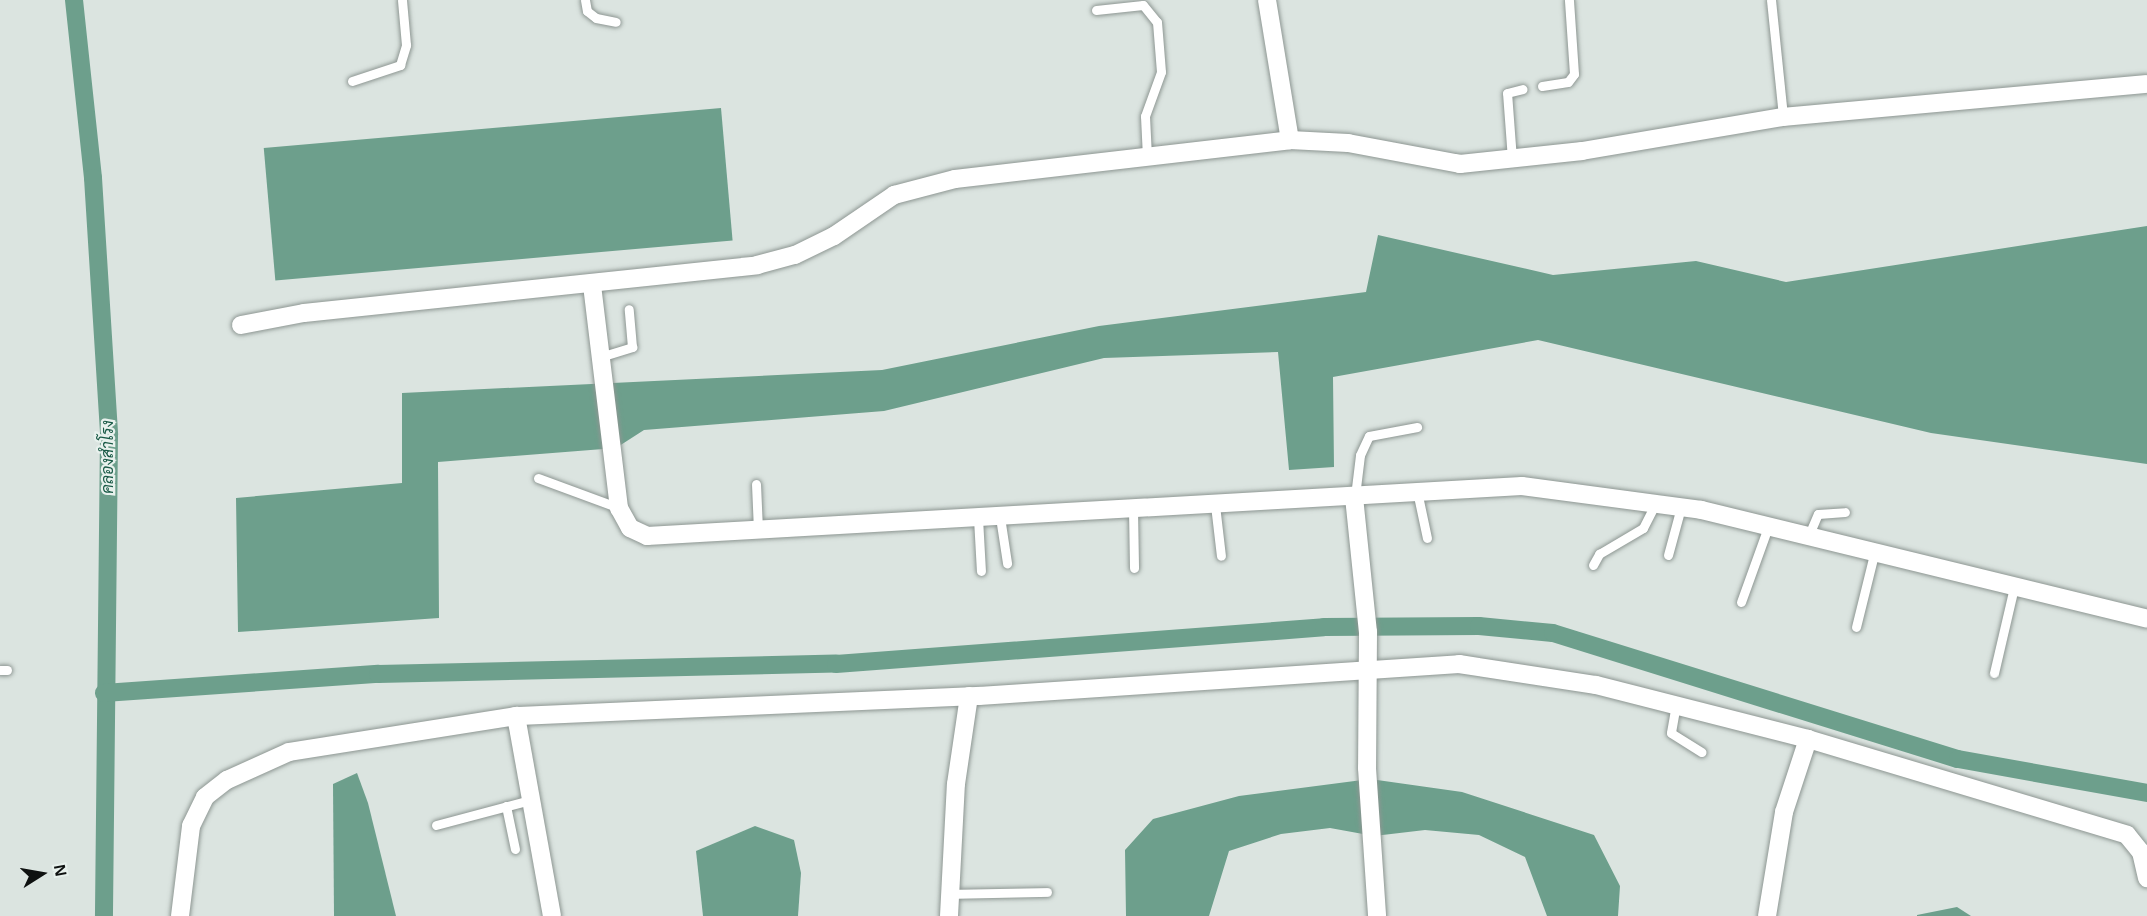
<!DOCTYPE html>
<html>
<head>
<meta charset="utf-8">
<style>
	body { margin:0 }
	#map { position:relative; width:2147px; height:916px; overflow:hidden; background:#dbe4e0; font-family:Helvetica,Sarabun,sans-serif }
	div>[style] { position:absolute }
	.water>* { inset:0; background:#6d9f8c; transform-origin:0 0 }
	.canal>* { height:18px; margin:-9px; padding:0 9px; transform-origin:9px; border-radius:9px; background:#6d9f8c }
	.roads { filter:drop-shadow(0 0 2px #8d9692) drop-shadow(0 0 2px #8d9692) }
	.lane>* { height:9px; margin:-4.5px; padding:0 4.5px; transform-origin:4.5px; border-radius:4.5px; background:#fff }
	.street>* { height:18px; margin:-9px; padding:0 9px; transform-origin:9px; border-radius:9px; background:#fff }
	span { translate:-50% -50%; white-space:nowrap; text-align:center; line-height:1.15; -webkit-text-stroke:4.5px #e8f1ed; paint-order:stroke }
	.water-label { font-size:16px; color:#195a46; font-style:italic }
	.north { position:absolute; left:12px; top:844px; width:60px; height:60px; -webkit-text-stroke:4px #e8f1ed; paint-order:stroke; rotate:79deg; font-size:16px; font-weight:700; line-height:24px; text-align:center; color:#0e1110 }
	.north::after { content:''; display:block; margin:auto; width:21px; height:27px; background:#0e1110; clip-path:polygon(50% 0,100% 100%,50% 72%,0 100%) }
</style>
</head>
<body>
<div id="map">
	<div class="water">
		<i style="left:721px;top:108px;width:133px;height:459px;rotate:85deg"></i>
		<i style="clip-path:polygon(2147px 226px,2147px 464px,1931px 433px,1538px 340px,1333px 377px,1334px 467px,1289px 470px,1278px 352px,1104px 358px,884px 411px,644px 430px,616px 448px,438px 462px,439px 618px,238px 632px,236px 498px,402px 483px,402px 393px,882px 370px,1099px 326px,1366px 292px,1378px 235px,1553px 275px,1696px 261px,1786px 282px)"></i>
		<i style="clip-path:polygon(357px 773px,368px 803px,396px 916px,334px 916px,333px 784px)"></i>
		<i style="clip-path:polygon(1370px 779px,1462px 792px,1594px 835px,1620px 886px,1618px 916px,1547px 916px,1525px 857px,1479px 835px,1425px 830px,1374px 836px,1330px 828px,1281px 834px,1229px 851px,1209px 916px,1126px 916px,1125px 850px,1153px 819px,1239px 796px)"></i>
		<i style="clip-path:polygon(755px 826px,794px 840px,801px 873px,798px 916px,703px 916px,696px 851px)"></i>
		<i style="clip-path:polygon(1957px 907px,1971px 916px,1917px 916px,1917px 915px)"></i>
	</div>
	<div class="canal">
		<i style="left:74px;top:0;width:179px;rotate:83.9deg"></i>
		<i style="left:93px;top:178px;width:257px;rotate:86.4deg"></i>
		<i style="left:109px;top:435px;width:481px;rotate:90.6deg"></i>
		<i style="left:104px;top:693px;width:275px;rotate:-4deg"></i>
		<i style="left:378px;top:674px;width:458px;rotate:-1.3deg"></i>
		<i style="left:836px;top:664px;width:489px;rotate:-4.3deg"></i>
		<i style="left:1324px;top:627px;width:155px;rotate:-0.4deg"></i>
		<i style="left:1479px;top:626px;width:74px;rotate:5.4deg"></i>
		<i style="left:1553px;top:633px;width:424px;rotate:17.3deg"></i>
		<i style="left:1958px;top:759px;width:192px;rotate:10.2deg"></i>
	</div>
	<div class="roads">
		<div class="lane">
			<i style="left:585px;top:0;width:11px;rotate:80deg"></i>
			<i style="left:587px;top:11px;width:11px;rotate:38deg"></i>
			<i style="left:596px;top:18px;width:20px;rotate:11deg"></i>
			<i style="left:1771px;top:0;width:118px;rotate:84.1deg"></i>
			<i style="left:1096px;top:10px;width:47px;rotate:-6.1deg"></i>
			<i style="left:1143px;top:5px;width:22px;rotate:51deg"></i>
			<i style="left:1157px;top:22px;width:50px;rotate:85.4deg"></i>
			<i style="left:1161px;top:72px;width:47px;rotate:110deg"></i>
			<i style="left:1145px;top:116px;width:41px;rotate:87.2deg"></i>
			<i style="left:352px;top:81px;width:51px;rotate:-18.4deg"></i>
			<i style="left:400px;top:65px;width:21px;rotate:-73deg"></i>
			<i style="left:406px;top:45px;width:45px;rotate:-95.1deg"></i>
			<i style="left:1542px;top:86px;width:26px;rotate:-9deg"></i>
			<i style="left:1568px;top:82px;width:10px;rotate:-53deg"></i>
			<i style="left:1574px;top:74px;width:74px;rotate:-93.9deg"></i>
			<i style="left:1512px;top:159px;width:66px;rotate:-94.3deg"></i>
			<i style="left:1507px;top:93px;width:16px;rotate:-14deg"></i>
			<i style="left:600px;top:357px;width:34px;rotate:-17deg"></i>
			<i style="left:632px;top:347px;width:38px;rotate:-95deg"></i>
			<i style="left:538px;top:478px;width:86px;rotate:20.3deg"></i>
			<i style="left:756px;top:484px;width:46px;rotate:87.5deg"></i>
			<i style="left:1417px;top:491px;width:48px;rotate:78deg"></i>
			<i style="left:1355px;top:496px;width:41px;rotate:-83deg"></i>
			<i style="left:1360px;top:455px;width:21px;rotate:-65deg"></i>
			<i style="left:1369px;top:436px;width:49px;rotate:-10.6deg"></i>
			<i style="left:1215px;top:505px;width:51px;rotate:83.3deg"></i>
			<i style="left:1133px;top:509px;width:59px;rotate:89deg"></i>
			<i style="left:1000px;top:517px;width:47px;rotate:81.3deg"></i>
			<i style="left:978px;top:518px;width:53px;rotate:86.8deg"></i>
			<i style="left:1808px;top:537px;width:25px;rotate:-67deg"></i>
			<i style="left:1818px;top:514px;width:27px;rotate:-4deg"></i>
			<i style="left:1668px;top:555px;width:50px;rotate:-74.8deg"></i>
			<i style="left:1593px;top:565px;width:13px;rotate:-61deg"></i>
			<i style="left:1599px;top:554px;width:51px;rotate:-30.6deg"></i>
			<i style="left:1643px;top:528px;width:27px;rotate:-63deg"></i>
			<i style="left:1741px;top:602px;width:80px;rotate:-70.2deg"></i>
			<i style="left:1856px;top:627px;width:75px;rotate:-76.1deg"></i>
			<i style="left:0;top:670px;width:7px"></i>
			<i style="left:1994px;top:673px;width:88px;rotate:-76.9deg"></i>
			<i style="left:1676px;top:704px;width:29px;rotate:100deg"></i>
			<i style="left:1671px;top:733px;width:36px;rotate:32deg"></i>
			<i style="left:506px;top:806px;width:44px;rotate:78.2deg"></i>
			<i style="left:436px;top:825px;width:97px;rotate:-14.9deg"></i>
			<i style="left:950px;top:894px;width:97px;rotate:-1.2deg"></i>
		</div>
		<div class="street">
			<i style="left:1267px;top:0;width:142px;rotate:80.7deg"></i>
			<i style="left:592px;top:285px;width:225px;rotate:83.1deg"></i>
			<i style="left:619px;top:508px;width:23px;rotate:61deg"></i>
			<i style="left:630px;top:528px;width:19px;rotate:25deg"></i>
			<i style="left:647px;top:536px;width:876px;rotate:-3.27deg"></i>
			<i style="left:1522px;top:486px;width:181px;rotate:7.6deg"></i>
			<i style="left:1701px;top:510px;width:459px;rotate:13.7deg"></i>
			<i style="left:241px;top:325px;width:64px;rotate:-10.8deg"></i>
			<i style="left:304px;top:313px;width:456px;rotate:-6deg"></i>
			<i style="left:757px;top:265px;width:39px;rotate:-15deg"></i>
			<i style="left:795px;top:255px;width:43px;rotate:-26deg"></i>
			<i style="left:834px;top:236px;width:73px;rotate:-34.3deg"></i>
			<i style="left:894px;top:195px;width:63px;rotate:-14.7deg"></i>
			<i style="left:955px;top:179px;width:337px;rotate:-6.6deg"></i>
			<i style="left:1290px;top:140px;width:58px;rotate:3deg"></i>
			<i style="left:1348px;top:143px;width:114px;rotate:10.6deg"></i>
			<i style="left:1460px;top:164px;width:123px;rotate:-6.1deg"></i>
			<i style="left:1582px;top:151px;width:204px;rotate:-9.6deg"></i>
			<i style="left:1783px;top:117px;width:365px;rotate:-5.2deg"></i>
			<i style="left:1354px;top:497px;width:136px;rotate:84.1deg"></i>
			<i style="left:1368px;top:632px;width:136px;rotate:90.4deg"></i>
			<i style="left:1367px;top:768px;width:148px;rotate:86.1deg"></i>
			<i style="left:516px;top:716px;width:203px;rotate:79.8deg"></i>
			<i style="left:180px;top:916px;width:91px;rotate:-83deg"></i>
			<i style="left:191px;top:826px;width:32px;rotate:-64deg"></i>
			<i style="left:205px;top:797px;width:28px;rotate:-38deg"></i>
			<i style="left:227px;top:780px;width:68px;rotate:-24.3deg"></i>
			<i style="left:289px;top:752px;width:230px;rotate:-9deg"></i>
			<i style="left:516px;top:716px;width:463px;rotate:-2.5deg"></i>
			<i style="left:979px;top:696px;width:481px;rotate:-3.8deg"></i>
			<i style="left:1459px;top:664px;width:139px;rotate:8.7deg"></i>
			<i style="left:1596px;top:685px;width:219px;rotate:14.3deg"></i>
			<i style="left:949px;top:916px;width:132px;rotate:-87deg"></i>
			<i style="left:956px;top:784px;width:89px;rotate:-81.6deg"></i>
			<i style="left:1767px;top:916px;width:105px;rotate:-80.7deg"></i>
			<i style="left:1784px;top:812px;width:77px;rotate:-71.8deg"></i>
			<i style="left:1808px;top:739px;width:333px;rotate:16.7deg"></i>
			<i style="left:2127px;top:835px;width:22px;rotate:51deg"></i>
			<i style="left:2141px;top:852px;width:27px;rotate:77deg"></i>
		</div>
	</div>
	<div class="water-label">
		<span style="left:108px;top:457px;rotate:-90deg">คลองสำโรง</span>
	</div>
	<div class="north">N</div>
</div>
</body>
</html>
